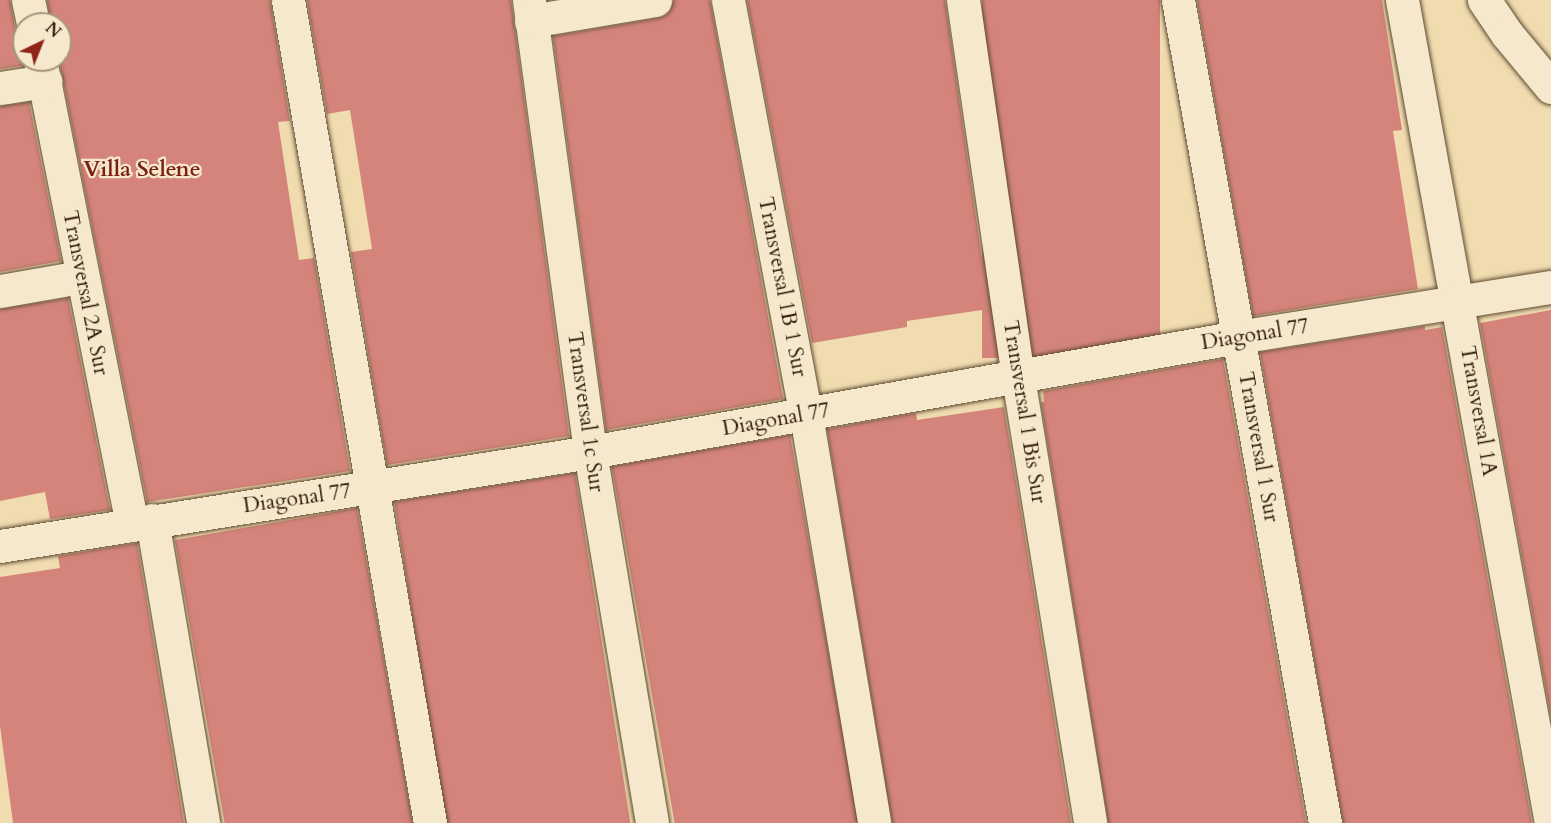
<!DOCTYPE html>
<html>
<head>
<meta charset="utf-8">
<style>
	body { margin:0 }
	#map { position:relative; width:1551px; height:823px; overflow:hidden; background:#f1dcb0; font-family:Cardo,serif }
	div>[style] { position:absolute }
	.building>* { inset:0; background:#d4847b; transform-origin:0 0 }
	.roads { filter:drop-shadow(0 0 2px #5e4b31) drop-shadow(0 0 2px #5e4b31) }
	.minor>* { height:33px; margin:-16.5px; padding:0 16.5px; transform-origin:16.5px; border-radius:16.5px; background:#f6e8cc }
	span { translate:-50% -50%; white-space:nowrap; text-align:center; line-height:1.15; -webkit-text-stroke:4.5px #f6e8cc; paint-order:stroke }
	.street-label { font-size:21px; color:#2d1b07 }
	.neighbourhood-label { font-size:22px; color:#7a1f14; font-weight:700 }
	.north { position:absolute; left:12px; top:12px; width:60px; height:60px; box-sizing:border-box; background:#f6e8cc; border:2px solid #a6967d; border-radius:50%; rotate:43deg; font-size:16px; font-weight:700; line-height:24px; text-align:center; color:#2d1b07 }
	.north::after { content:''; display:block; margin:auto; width:21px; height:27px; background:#8f2418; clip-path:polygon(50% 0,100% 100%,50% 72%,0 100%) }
</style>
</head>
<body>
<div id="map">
	<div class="building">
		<i style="clip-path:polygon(0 0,10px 0,15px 28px,24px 40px,22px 66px,0 69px)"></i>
		<i style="clip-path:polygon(47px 0,270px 0,290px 121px,278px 122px,299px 260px,314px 258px,350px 471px,147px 502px,59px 60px,60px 24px,51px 24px)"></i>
		<i style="clip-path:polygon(307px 0,511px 0,569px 436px,387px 465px,351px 252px,372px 249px,350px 110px,327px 114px)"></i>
		<i style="clip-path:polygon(673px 0,710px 0,783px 399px,606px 430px,553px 36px,659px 18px,667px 14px)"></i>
		<i style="clip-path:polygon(747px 0,945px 0,989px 309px,907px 321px,907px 327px,812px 343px)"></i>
		<i style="left:982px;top:0;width:178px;height:358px"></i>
		<i style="clip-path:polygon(1197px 0,1382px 0,1402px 130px,1393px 131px,1418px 289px,1253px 316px)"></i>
		<i style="clip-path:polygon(29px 102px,61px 261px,0 272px,0 106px)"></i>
		<i style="clip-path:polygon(68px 298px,110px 510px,50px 519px,45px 492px,0 501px,0 309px)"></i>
		<i style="clip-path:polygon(1551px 310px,1551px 718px,1480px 323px)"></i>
		<i style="clip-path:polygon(1425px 326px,1425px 330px,1442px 327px,1532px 823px,1343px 823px,1260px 352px)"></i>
		<i style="clip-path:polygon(1223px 359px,1306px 823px,1108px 823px,1041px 402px,1044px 402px,1043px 391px)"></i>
		<i style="clip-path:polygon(1004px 407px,1071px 823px,892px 823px,827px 429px,916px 413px,917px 420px)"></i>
		<i style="left:790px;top:435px;width:393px;height:181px;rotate:80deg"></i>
		<i style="left:575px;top:473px;width:355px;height:183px;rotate:81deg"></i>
		<i style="left:357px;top:508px;width:320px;height:185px;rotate:80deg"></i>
		<i style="clip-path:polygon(137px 543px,184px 823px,13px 823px,0 726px,0 577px,60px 568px,58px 556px)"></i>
	</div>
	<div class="roads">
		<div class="minor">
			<i style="left:28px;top:0;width:25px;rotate:78deg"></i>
			<i style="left:288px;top:0;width:835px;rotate:80.21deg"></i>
			<i style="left:529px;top:0;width:456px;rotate:82.3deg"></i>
			<i style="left:590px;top:452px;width:376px;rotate:80.5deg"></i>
			<i style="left:728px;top:0;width:422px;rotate:79.4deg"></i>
			<i style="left:806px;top:415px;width:414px;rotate:80.5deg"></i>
			<i style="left:963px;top:0;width:381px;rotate:81.7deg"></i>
			<i style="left:1018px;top:377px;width:452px;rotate:80.8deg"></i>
			<i style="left:1178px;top:0;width:836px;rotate:79.87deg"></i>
			<i style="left:1402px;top:0;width:836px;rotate:79.74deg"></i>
			<i style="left:1484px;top:0;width:41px;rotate:55.9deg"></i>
			<i style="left:1507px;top:34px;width:69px;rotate:50.3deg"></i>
			<i style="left:531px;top:21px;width:126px;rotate:-9.6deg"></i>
			<i style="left:40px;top:60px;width:474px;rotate:78.8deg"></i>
			<i style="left:0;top:88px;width:46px;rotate:-8.8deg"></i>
			<i style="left:0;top:291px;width:81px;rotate:-9.9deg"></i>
			<i style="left:152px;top:520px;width:307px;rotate:80.4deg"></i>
			<i style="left:0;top:546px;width:597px;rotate:-9.05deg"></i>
			<i style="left:590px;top:452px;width:658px;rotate:-10.06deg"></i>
			<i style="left:1238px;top:337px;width:317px;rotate:-9.1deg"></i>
		</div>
	</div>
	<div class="street-label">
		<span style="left:782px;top:287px;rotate:79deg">Transversal 1B 1 Sur</span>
		<span style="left:85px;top:293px;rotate:79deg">Transversal 2A Sur</span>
		<span style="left:1255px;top:335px;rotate:-9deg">Diagonal 77</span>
		<span style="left:1478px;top:411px;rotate:80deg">Transversal 1A</span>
		<span style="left:585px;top:412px;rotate:82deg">Transversal 1c Sur</span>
		<span style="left:1024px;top:412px;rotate:81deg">Transversal 1 Bis Sur</span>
		<span style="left:776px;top:420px;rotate:-10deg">Diagonal 77</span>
		<span style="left:1258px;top:447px;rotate:80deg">Transversal 1 Sur</span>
		<span style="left:297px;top:499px;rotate:-8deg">Diagonal 77</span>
	</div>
	<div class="neighbourhood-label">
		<span style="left:142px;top:170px">Villa Selene</span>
	</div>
	<div class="north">N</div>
</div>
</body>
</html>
